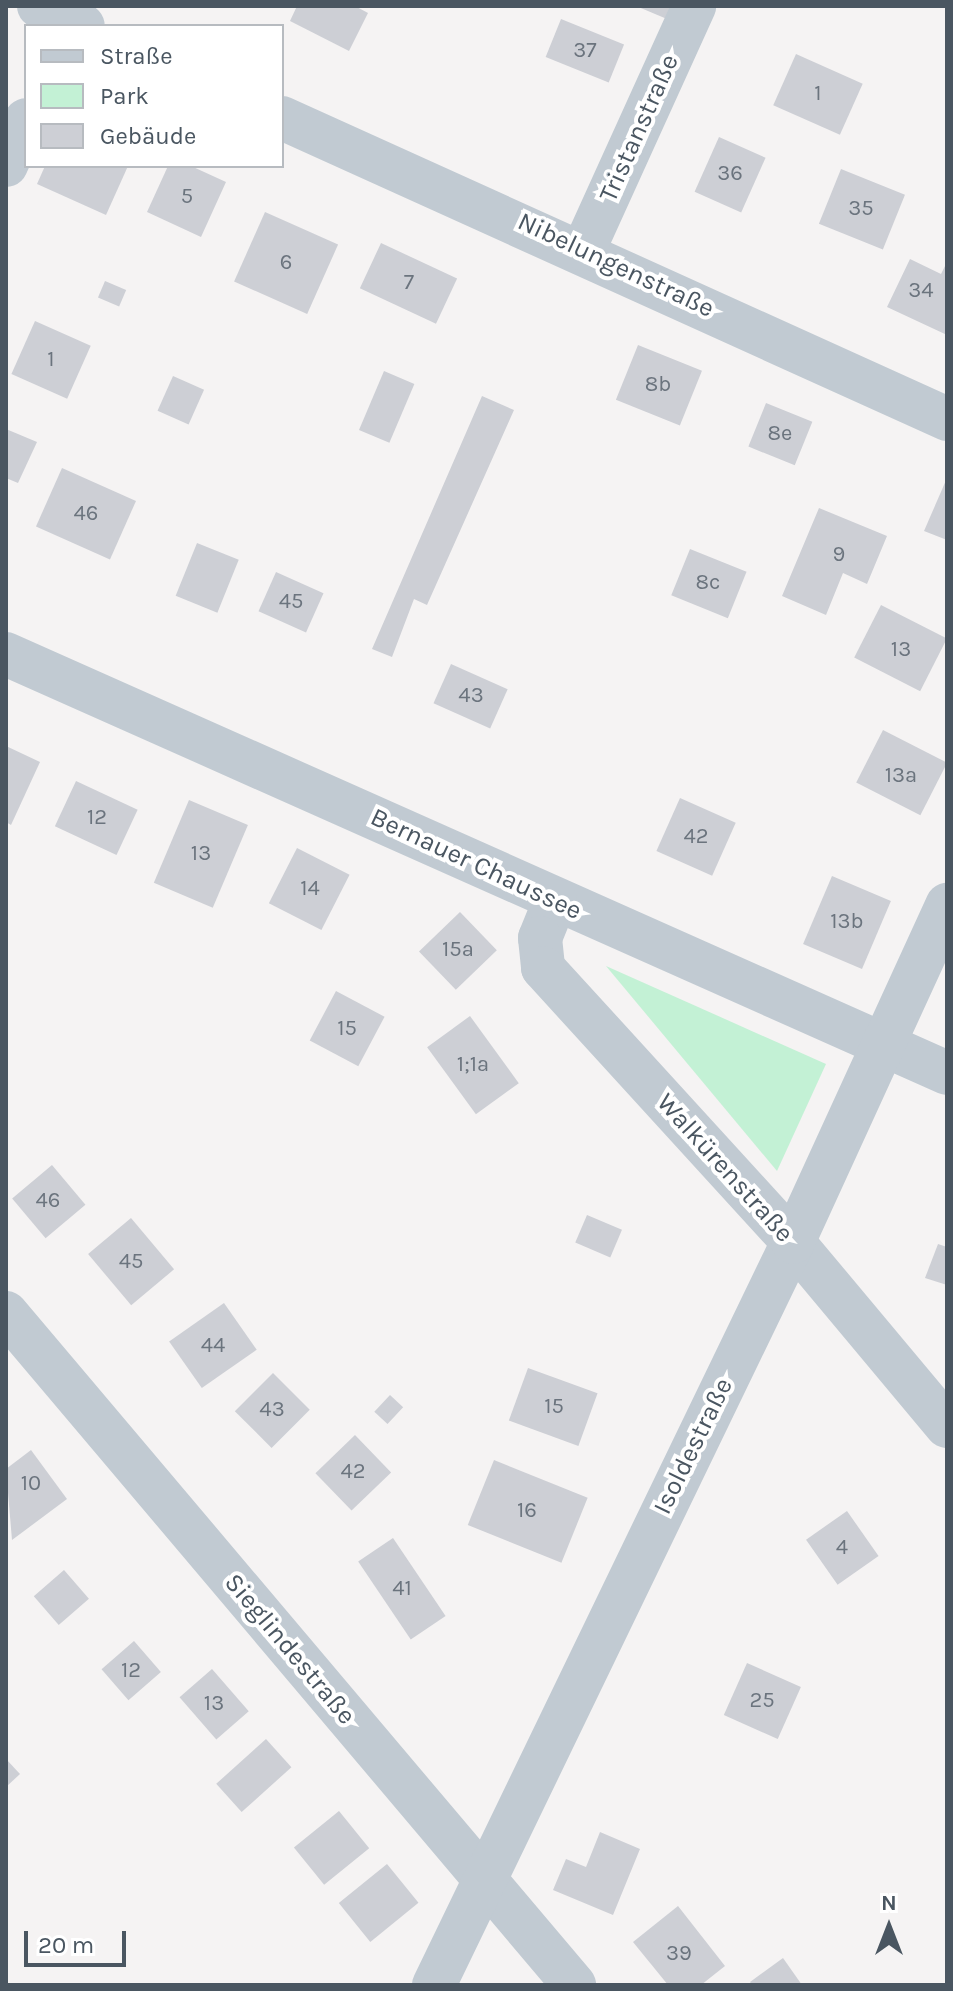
<!DOCTYPE html>
<html>
<head>
<meta charset="utf-8">
<style>
	body { margin:0 }
	#map { position:relative; width:953px; height:1991px; overflow:hidden; background:#f5f3f3; font-family:Karla,sans-serif }
	div>[style] { position:absolute }
	.green>* { inset:0; background:#c3f1d5 }
	.building>* { inset:0; background:#cdcfd5; transform-origin:0 0 }
	.minor>* { height:44px; margin:-22px; padding:0 22px; transform-origin:22px; border-radius:22px; background:#c1cad2 }
	span { translate:-50% -50%; white-space:nowrap; text-align:center; line-height:1.15; -webkit-text-stroke:8px #fff; paint-order:stroke }
	.number-label { font-size:22px; color:#6b747e }
	.number-label span { -webkit-text-stroke-width:0 }
	.street-label { font-size:26px; color:#4a5661 }
	.frame { position:absolute; inset:0; border:8px solid #4a5661; pointer-events:none }
	.legend { position:absolute; left:24px; top:24px; width:260px; height:144px; box-sizing:border-box; background:#fff; border:2px solid #b7bbc0; margin:0; padding:10px 14px; list-style:none; font-size:24px; color:#4a5661 }
	.legend li { display:flex; align-items:center; gap:16px; height:40px }
	.legend b { width:40px; border:2px solid #b7bbc0 }
	.north { position:absolute; left:849px; top:1887px; width:80px; height:80px; -webkit-text-stroke:6px #fff; paint-order:stroke; rotate:0deg; font-size:22px; font-weight:700; line-height:32px; text-align:center; color:#4a5661 }
	.north::after { content:''; display:block; margin:auto; width:28px; height:36px; background:#4a5661; clip-path:polygon(50% 0,100% 100%,50% 72%,0 100%) }
	.scale { position:absolute; left:24px; top:1931px; width:102px; height:36px; box-sizing:border-box; border:4px solid #4a5661; border-top:0; padding-left:10px; font-size:24px; line-height:28px; white-space:nowrap; color:#4a5661; -webkit-text-stroke:6px #fff; paint-order:stroke }
</style>
</head>
<body>
<div id="map">
	<div class="green">
		<i style="clip-path:polygon(606px 966px,826px 1064px,777px 1171px)"></i>
	</div>
	<div class="building">
		<i style="clip-path:polygon(297px 6px,355px 6px,368px 13px,349px 51px,290px 21px)"></i>
		<i style="clip-path:polygon(636px 6px,672px 6px,667px 19px)"></i>
		<i style="left:561px;top:19px;width:68px;height:41px;rotate:22deg"></i>
		<i style="left:796px;top:54px;width:73px;height:56px;rotate:24deg"></i>
		<i style="left:719px;top:137px;width:51px;height:60px;rotate:24deg"></i>
		<i style="clip-path:polygon(45px 166px,128px 166px,106px 215px,37px 184px)"></i>
		<i style="clip-path:polygon(168px 166px,191px 166px,226px 182px,201px 237px,147px 212px)"></i>
		<i style="left:841px;top:169px;width:69px;height:59px;rotate:22deg"></i>
		<i style="left:265px;top:212px;width:80px;height:76px;rotate:24deg"></i>
		<i style="left:381px;top:243px;width:84px;height:50px;rotate:25deg"></i>
		<i style="clip-path:polygon(910px 259px,941px 274px,947px 262px,947px 335px,887px 307px)"></i>
		<i style="left:105px;top:281px;width:23px;height:18px;rotate:23deg"></i>
		<i style="left:35px;top:321px;width:61px;height:58px;rotate:24deg"></i>
		<i style="left:638px;top:345px;width:69px;height:59px;rotate:22deg"></i>
		<i style="left:384px;top:371px;width:33px;height:64px;rotate:23deg"></i>
		<i style="left:173px;top:376px;width:34px;height:38px;rotate:24deg"></i>
		<i style="clip-path:polygon(482px 396px,514px 410px,427px 605px,414px 599px,392px 657px,372px 649px)"></i>
		<i style="left:766px;top:403px;width:50px;height:47px;rotate:22deg"></i>
		<i style="clip-path:polygon(6px 429px,37px 442px,18px 483px,6px 478px)"></i>
		<i style="left:62px;top:468px;width:81px;height:64px;rotate:24deg"></i>
		<i style="clip-path:polygon(947px 478px,947px 540px,924px 531px)"></i>
		<i style="clip-path:polygon(819px 508px,887px 536px,867px 584px,843px 573px,826px 615px,782px 596px)"></i>
		<i style="left:197px;top:543px;width:45px;height:57px;rotate:22deg"></i>
		<i style="left:690px;top:549px;width:61px;height:50px;rotate:22deg"></i>
		<i style="left:276px;top:572px;width:52px;height:43px;rotate:24deg"></i>
		<i style="left:881px;top:605px;width:74px;height:59px;rotate:27deg"></i>
		<i style="left:451px;top:664px;width:62px;height:43px;rotate:24deg"></i>
		<i style="left:883px;top:730px;width:72px;height:59px;rotate:27deg"></i>
		<i style="clip-path:polygon(6px 746px,40px 762px,11px 825px,6px 822px)"></i>
		<i style="left:76px;top:781px;width:68px;height:50px;rotate:25deg"></i>
		<i style="left:680px;top:798px;width:61px;height:58px;rotate:24deg"></i>
		<i style="left:189px;top:800px;width:64px;height:90px;rotate:23deg"></i>
		<i style="left:297px;top:848px;width:59px;height:62px;rotate:27deg"></i>
		<i style="left:832px;top:876px;width:64px;height:74px;rotate:23deg"></i>
		<i style="left:460px;top:912px;width:53px;height:57px;rotate:46deg"></i>
		<i style="left:336px;top:991px;width:55px;height:56px;rotate:28deg"></i>
		<i style="left:470px;top:1016px;width:83px;height:53px;rotate:54deg"></i>
		<i style="left:52px;top:1165px;width:52px;height:52px;rotate:50deg"></i>
		<i style="left:587px;top:1215px;width:38px;height:30px;rotate:23deg"></i>
		<i style="left:131px;top:1218px;width:67px;height:56px;rotate:50deg"></i>
		<i style="clip-path:polygon(938px 1244px,947px 1247px,947px 1285px,925px 1278px)"></i>
		<i style="left:224px;top:1303px;width:57px;height:67px;rotate:55deg"></i>
		<i style="left:528px;top:1368px;width:74px;height:56px;rotate:20deg"></i>
		<i style="left:273px;top:1373px;width:52px;height:54px;rotate:45deg"></i>
		<i style="left:390px;top:1395px;width:18px;height:23px;rotate:43deg"></i>
		<i style="left:355px;top:1435px;width:52px;height:55px;rotate:46deg"></i>
		<i style="clip-path:polygon(31px 1450px,67px 1499px,12px 1540px,6px 1469px)"></i>
		<i style="left:494px;top:1460px;width:101px;height:70px;rotate:22deg"></i>
		<i style="left:847px;top:1511px;width:55px;height:50px;rotate:55deg"></i>
		<i style="left:393px;top:1538px;width:94px;height:42px;rotate:56deg"></i>
		<i style="left:64px;top:1570px;width:38px;height:40px;rotate:49deg"></i>
		<i style="left:134px;top:1641px;width:41px;height:43px;rotate:49deg"></i>
		<i style="left:747px;top:1663px;width:59px;height:57px;rotate:24deg"></i>
		<i style="left:212px;top:1669px;width:56px;height:43px;rotate:49deg"></i>
		<i style="left:266px;top:1739px;width:38px;height:67px;rotate:48deg"></i>
		<i style="clip-path:polygon(6px 1759px,20px 1774px,6px 1787px)"></i>
		<i style="left:339px;top:1811px;width:48px;height:58px;rotate:51deg"></i>
		<i style="clip-path:polygon(600px 1832px,640px 1849px,613px 1915px,553px 1890px,566px 1859px,586px 1867px)"></i>
		<i style="left:387px;top:1864px;width:50px;height:62px;rotate:51deg"></i>
		<i style="clip-path:polygon(678px 1906px,725px 1966px,701px 1985px,668px 1985px,633px 1942px)"></i>
		<i style="clip-path:polygon(783px 1958px,802px 1985px,752px 1985px,750px 1982px)"></i>
	</div>
	<div class="minor">
		<i style="left:39px;top:6px;width:48px;rotate:24.4deg"></i>
		<i style="left:282px;top:118px;width:730px;rotate:24.35deg"></i>
		<i style="left:6px;top:165px;width:49px;rotate:-66deg"></i>
		<i style="left:584px;top:249px;width:267px;rotate:-65.6deg"></i>
		<i style="left:6px;top:654px;width:1030px;rotate:24deg"></i>
		<i style="left:555px;top:901px;width:40px;rotate:112deg"></i>
		<i style="left:540px;top:938px;width:30px;rotate:84deg"></i>
		<i style="left:543px;top:968px;width:371px;rotate:47.6deg"></i>
		<i style="left:793px;top:1242px;width:240px;rotate:50.1deg"></i>
		<i style="left:6px;top:1313px;width:880px;rotate:49.79deg"></i>
		<i style="left:434px;top:1985px;width:825px;rotate:-64.21deg"></i>
		<i style="left:793px;top:1242px;width:371px;rotate:-65.4deg"></i>
	</div>
	<div class="number-label">
		<span style="left:585px;top:51px">37</span>
		<span style="left:818px;top:94px">1</span>
		<span style="left:730px;top:174px">36</span>
		<span style="left:187px;top:197px">5</span>
		<span style="left:861px;top:209px">35</span>
		<span style="left:286px;top:263px">6</span>
		<span style="left:409px;top:283px">7</span>
		<span style="left:921px;top:291px">34</span>
		<span style="left:51px;top:360px">1</span>
		<span style="left:658px;top:385px">8b</span>
		<span style="left:780px;top:434px">8e</span>
		<span style="left:86px;top:514px">46</span>
		<span style="left:839px;top:555px">9</span>
		<span style="left:708px;top:583px">8c</span>
		<span style="left:291px;top:602px">45</span>
		<span style="left:901px;top:650px">13</span>
		<span style="left:471px;top:696px">43</span>
		<span style="left:901px;top:776px">13a</span>
		<span style="left:97px;top:818px">12</span>
		<span style="left:696px;top:837px">42</span>
		<span style="left:201px;top:854px">13</span>
		<span style="left:310px;top:889px">14</span>
		<span style="left:847px;top:922px">13b</span>
		<span style="left:458px;top:950px">15a</span>
		<span style="left:347px;top:1029px">15</span>
		<span style="left:473px;top:1065px">1;1a</span>
		<span style="left:48px;top:1201px">46</span>
		<span style="left:131px;top:1262px">45</span>
		<span style="left:213px;top:1346px">44</span>
		<span style="left:554px;top:1407px">15</span>
		<span style="left:272px;top:1410px">43</span>
		<span style="left:353px;top:1472px">42</span>
		<span style="left:31px;top:1484px">10</span>
		<span style="left:527px;top:1511px">16</span>
		<span style="left:842px;top:1548px">4</span>
		<span style="left:402px;top:1589px">41</span>
		<span style="left:131px;top:1671px">12</span>
		<span style="left:762px;top:1701px">25</span>
		<span style="left:214px;top:1704px">13</span>
		<span style="left:679px;top:1954px">39</span>
	</div>
	<div class="street-label">
		<span style="left:639px;top:128px;rotate:-66deg">Tristanstraße</span>
		<span style="left:616px;top:265px;rotate:25deg">Nibelungenstraße</span>
		<span style="left:476px;top:864px;rotate:25deg">Bernauer Chaussee</span>
		<span style="left:725px;top:1168px;rotate:48deg">Walkürenstraße</span>
		<span style="left:693px;top:1446px;rotate:-64deg">Isoldestraße</span>
		<span style="left:290px;top:1649px;rotate:50deg">Sieglindestraße</span>
	</div>
	<div class="frame"></div>
	<ul class="legend">
	<li><b style="height:10px;background:#c1cad2"></b>Straße</li>
	<li><b style="height:22px;background:#c3f1d5"></b>Park</li>
	<li><b style="height:22px;background:#cdcfd5"></b>Gebäude</li>
	</ul>
	<div class="north">N</div>
	<div class="scale">20 m</div>
</div>
</body>
</html>
